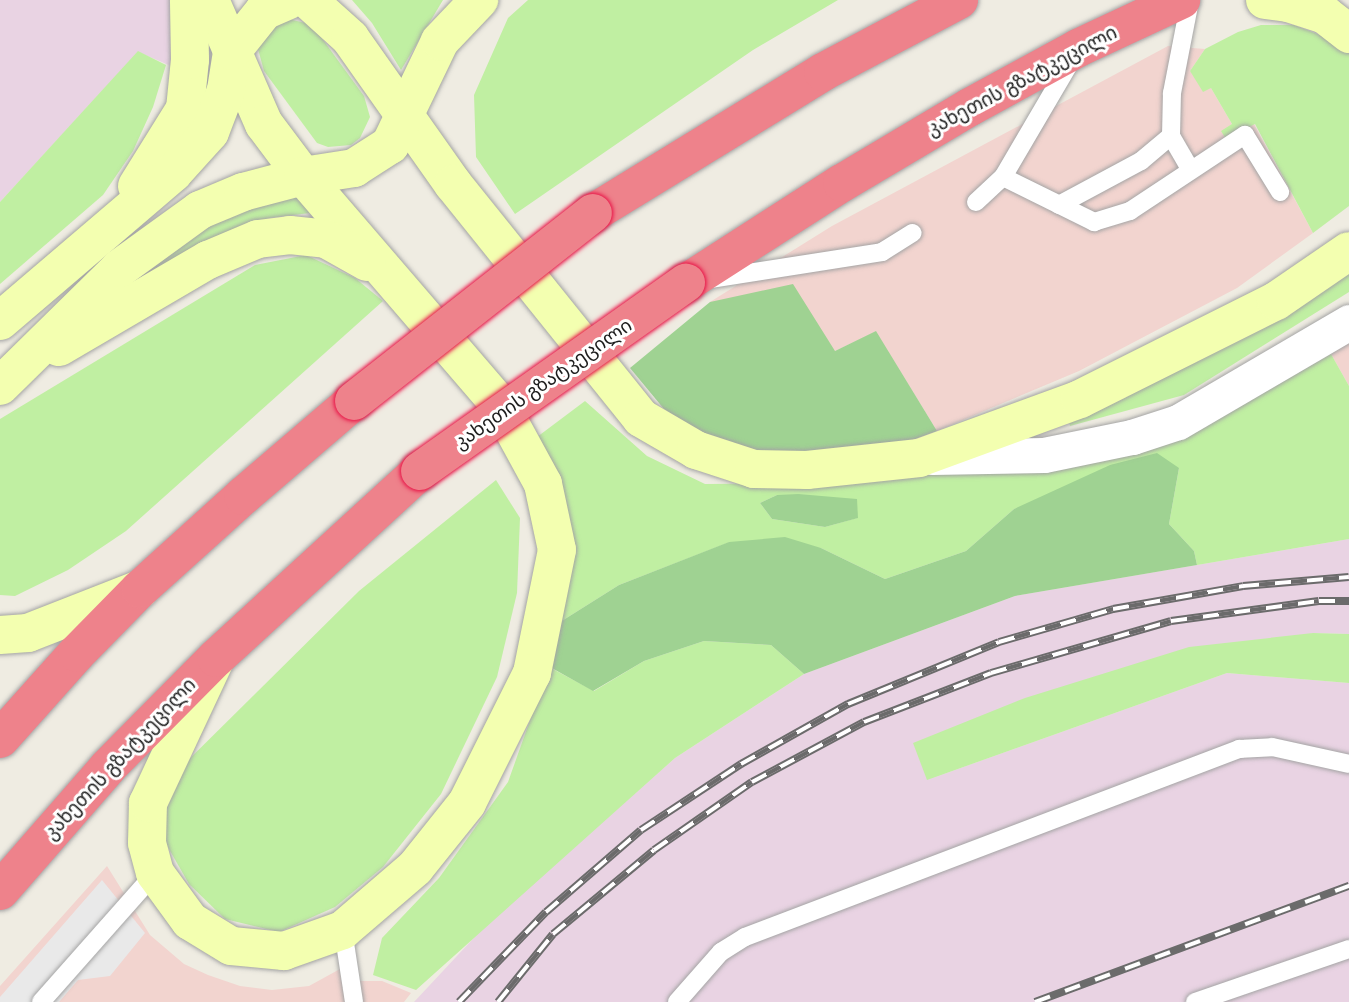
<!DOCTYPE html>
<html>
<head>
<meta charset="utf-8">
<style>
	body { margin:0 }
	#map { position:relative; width:1349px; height:1002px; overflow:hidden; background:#efece2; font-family:"PT Sans","Noto Sans Georgian",sans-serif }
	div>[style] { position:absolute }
	.commercial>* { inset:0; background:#f2d4cf }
	.industrial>* { inset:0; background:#e9d3e3 }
	.grass>* { inset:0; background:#c0efa2 }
	.forest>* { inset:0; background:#9fd292 }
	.parking>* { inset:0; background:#e9e9e9 }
	.roads { filter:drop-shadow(0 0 2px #a4a4a4) drop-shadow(0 0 2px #a4a4a4) }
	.lane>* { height:18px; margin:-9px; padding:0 9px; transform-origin:9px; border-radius:9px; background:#fff }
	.street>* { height:35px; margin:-17.5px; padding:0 17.5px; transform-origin:17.5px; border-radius:17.5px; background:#fff }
	.secondary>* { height:38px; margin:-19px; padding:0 19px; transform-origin:19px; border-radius:19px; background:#f3ffb0 }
	.highway>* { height:38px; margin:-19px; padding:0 19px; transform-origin:19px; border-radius:19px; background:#ee828b }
	.rail>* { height:8px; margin-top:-4px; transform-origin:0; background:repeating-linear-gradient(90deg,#fff 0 16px,#6b6b6b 0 32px); box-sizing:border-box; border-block:2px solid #6b6b6b }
	.bridges { filter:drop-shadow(0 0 2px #e81447) drop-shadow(0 0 2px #e81447) }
	.highway-bridge>* { height:38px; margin:-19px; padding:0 19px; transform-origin:19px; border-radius:19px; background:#ee828b }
	span { translate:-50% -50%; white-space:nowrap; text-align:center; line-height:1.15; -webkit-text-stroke:6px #fff; paint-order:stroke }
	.street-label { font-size:19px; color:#1d1d1d }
</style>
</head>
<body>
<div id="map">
	<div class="commercial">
		<i style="clip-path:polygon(1168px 46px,1205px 49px,1190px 71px,1211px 88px,1232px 124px,1222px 132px,1227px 139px,1254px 124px,1313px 233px,1237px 288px,1079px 371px,937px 431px,876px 332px,835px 351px,710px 302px,832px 226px)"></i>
		<i style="clip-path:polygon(1349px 342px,1349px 386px,1331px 354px)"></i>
		<i style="clip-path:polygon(107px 866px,150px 935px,184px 964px,208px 975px,240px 986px,272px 990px,309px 986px,340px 969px,341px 981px,382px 981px,411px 993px,404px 1002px,0 1002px,0 986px)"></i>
	</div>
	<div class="industrial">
		<i style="clip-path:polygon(0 0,177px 0,176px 68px,138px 52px,0 202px)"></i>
		<i style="clip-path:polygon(1349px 539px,1349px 634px,1313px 633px,927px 780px,1227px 673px,1349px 683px,1349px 1002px,414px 1002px,485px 926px,675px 758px,804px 674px,1015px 596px)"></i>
	</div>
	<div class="grass">
		<i style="clip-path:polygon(352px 0,443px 0,401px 70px,372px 23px)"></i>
		<i style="clip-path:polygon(528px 0,838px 0,753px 50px,515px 214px,476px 157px,474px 95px,508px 18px)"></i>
		<i style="clip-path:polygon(288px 19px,310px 24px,318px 33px,364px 96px,370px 117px,360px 138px,351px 145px,328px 147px,317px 143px,264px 71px,258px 49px,267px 28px)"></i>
		<i style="clip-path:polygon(1261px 25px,1294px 25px,1325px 37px,1349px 52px,1349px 206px,1313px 233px,1255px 124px,1226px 139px,1221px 131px,1232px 124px,1211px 88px,1203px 92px,1190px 71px,1205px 49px,1238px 32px)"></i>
		<i style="clip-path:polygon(138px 51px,166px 65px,153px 107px,133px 151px,103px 195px,0 284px,0 202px)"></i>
		<i style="clip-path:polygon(287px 186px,310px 213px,269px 218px,86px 321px,192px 223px)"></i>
		<i style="clip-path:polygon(306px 255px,355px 278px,383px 301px,126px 531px,68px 570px,15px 596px,0 595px,0 419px,255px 265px)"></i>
		<i style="clip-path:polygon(1349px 265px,1349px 292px,1184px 395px,1070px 426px,1068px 417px)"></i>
		<i style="clip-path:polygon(evenodd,1331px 354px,1349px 386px,1349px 539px,1197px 565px,1194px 551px,1169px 524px,1179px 468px,1014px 509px,966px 551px,885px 579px,821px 548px,730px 542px,619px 585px,557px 624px,537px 437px,585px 401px,647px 456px,705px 484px,818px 483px,937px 470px,1266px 391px,1331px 354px,777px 495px,857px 518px,825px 527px,772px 519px,760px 503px,777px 495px)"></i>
		<i style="clip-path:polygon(496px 480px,520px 518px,517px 593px,497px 677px,441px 794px,383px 867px,335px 907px,279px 932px,225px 919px,189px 884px,161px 835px,161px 787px,359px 591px)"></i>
		<i style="clip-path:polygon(1313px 633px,1349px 634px,1349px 683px,1227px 673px,927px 780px,913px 743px,1025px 698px,1189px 647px)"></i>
		<i style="clip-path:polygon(704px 641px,771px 645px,804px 674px,675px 758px,416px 990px,373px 975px,382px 938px,439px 878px,508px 782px,549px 667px,594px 691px,644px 661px)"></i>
	</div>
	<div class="forest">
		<i style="clip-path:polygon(793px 284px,835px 351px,876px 331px,937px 431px,904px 443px,756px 457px,711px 439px,664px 409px,630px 368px,710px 302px)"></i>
		<i style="clip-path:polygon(1157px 453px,1179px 468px,1169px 524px,1194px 551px,1197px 565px,1015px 596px,804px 674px,771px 645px,704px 641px,644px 661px,593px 691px,550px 667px,557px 624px,619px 585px,729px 542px,785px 537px,821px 548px,885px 579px,966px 551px,1014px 509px,1110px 465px)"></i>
		<i style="clip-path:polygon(798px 494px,857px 499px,858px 518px,825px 527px,772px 519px,760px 503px,777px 495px)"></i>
	</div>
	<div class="parking">
		<i style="clip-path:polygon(102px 880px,145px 933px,110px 976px,78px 980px,59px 1002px,0 1002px,0 997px)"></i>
	</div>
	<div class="roads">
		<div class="lane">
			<i style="left:1171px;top:136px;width:39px;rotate:60deg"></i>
			<i style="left:1003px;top:177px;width:102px;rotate:26.3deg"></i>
			<i style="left:1094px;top:222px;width:38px;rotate:-17deg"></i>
			<i style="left:1130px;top:211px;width:138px;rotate:-33.5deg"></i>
			<i style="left:1245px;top:135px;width:67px;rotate:58.4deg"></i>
			<i style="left:976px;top:202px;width:37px;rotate:-43deg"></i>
			<i style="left:1003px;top:177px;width:134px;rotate:-59.6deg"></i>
			<i style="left:1059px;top:205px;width:93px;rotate:-28.2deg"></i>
			<i style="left:1141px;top:161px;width:39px;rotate:-40deg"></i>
			<i style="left:1171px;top:136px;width:43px;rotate:-88.7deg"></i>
			<i style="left:1172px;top:93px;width:95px;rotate:-79deg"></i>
			<i style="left:710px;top:279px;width:174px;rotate:-8.9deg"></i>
			<i style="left:882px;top:252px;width:36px;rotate:-32deg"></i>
			<i style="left:343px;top:930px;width:73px;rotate:81.3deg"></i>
			<i style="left:41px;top:1002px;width:172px;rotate:-48.5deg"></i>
			<i style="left:677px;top:1002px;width:67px;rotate:-48.7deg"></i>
			<i style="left:721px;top:952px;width:28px;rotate:-32deg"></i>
			<i style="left:745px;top:937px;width:529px;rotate:-20.84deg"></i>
			<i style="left:1239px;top:749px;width:33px;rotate:-3deg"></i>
			<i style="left:1272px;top:747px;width:79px;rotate:12.4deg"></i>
			<i style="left:1195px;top:1002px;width:163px;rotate:-19deg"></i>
		</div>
		<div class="street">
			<i style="left:932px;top:457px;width:112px;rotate:-1deg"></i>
			<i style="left:1044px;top:455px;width:90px;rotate:-11.6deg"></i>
			<i style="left:1132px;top:437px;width:48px;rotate:-18.1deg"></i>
			<i style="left:1178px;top:422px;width:198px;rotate:-30.3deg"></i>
		</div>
		<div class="secondary">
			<i style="left:210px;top:0;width:135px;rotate:66.5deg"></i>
			<i style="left:264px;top:124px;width:65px;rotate:53.1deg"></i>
			<i style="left:303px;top:176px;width:302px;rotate:49.3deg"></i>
			<i style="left:500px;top:405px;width:90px;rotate:61.4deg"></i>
			<i style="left:543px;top:484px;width:67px;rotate:78deg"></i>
			<i style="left:557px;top:550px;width:126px;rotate:101.5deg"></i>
			<i style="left:532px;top:673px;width:145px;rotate:116.6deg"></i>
			<i style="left:467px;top:803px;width:83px;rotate:128.7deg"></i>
			<i style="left:415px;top:868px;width:95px;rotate:139.3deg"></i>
			<i style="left:343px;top:930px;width:63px;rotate:160.4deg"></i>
			<i style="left:284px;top:951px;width:53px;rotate:-174.6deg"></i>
			<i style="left:231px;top:946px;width:48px;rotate:-148.6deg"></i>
			<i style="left:190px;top:921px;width:59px;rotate:-126.1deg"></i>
			<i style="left:155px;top:873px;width:31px;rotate:-105deg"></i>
			<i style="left:147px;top:843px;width:40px;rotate:-88.6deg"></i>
			<i style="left:148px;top:803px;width:156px;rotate:-64.9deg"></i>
			<i style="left:308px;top:0;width:57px;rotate:42.1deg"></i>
			<i style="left:350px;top:38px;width:179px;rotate:54.8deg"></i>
			<i style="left:453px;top:184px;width:300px;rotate:51.2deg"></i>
			<i style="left:641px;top:418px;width:64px;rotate:30.2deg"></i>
			<i style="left:696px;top:450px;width:61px;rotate:18.1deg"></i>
			<i style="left:754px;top:469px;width:53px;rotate:1.1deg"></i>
			<i style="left:807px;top:470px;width:113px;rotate:-6.1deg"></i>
			<i style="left:919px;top:458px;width:171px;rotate:-20.1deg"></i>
			<i style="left:1080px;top:399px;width:219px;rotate:-26.6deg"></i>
			<i style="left:1276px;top:301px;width:88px;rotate:-34.4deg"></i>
			<i style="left:1265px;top:0;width:23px;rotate:7deg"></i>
			<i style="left:1288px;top:3px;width:39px;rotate:18deg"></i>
			<i style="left:1325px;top:15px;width:31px;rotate:38deg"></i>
			<i style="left:137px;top:186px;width:91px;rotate:-58.1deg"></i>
			<i style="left:185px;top:109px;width:49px;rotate:-84.2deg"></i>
			<i style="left:190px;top:60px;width:60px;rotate:-91deg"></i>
			<i style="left:0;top:321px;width:228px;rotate:-40.5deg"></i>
			<i style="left:173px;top:173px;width:55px;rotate:-47.9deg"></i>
			<i style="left:210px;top:132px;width:45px;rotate:-69.1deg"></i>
			<i style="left:226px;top:90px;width:39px;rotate:-81deg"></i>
			<i style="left:232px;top:51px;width:51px;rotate:-51.3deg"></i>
			<i style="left:264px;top:11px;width:27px;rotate:-24deg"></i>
			<i style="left:59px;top:347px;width:173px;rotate:-30.3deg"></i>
			<i style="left:208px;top:260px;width:54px;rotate:-22.8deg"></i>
			<i style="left:258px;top:239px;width:32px;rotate:-7deg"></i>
			<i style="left:290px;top:235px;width:36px;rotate:6deg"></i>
			<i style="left:326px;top:239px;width:47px;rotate:29.3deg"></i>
			<i style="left:0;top:386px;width:168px;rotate:-44.5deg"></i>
			<i style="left:120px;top:268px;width:99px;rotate:-35.9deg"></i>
			<i style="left:200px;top:210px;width:47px;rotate:-22.7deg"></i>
			<i style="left:243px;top:192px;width:62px;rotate:-14.9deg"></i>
			<i style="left:303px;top:176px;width:52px;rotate:-8.9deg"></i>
			<i style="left:354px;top:168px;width:43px;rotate:-32.6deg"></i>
			<i style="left:390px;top:145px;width:115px;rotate:-64.3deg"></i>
			<i style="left:440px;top:41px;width:57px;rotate:-46.4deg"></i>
			<i style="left:0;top:635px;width:28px;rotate:-4deg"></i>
			<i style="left:28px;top:633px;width:120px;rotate:-21.4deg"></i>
		</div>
		<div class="highway">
			<i style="left:593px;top:213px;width:270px;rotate:-31.5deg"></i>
			<i style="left:823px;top:72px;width:154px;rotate:-27.9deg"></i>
			<i style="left:686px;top:283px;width:185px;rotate:-32.7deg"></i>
			<i style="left:842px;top:183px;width:149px;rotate:-30.7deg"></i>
			<i style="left:970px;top:107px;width:123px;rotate:-28.6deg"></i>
			<i style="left:1078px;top:48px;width:114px;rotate:-25deg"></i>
			<i style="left:0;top:739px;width:115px;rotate:-48.2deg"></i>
			<i style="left:77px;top:653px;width:90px;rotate:-45.5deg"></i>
			<i style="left:140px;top:589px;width:139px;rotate:-42.1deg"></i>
			<i style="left:243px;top:496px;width:146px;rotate:-40.6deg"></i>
			<i style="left:0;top:891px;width:164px;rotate:-48.9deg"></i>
			<i style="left:108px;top:767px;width:153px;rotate:-45.3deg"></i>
			<i style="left:216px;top:658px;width:277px;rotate:-42.5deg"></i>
		</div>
	</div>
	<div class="rail">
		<i style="left:459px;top:1002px;width:125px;rotate:-46deg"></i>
		<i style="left:546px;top:912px;width:125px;rotate:-40.8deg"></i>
		<i style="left:641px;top:830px;width:120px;rotate:-33.4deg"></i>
		<i style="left:741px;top:764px;width:123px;rotate:-29.3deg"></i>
		<i style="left:848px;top:704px;width:163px;rotate:-22.3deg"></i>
		<i style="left:999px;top:642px;width:119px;rotate:-16.1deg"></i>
		<i style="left:1113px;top:609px;width:132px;rotate:-10deg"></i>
		<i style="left:1243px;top:586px;width:106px;rotate:-4.9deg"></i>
		<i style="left:498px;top:1002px;width:87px;rotate:-51deg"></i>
		<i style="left:553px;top:934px;width:131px;rotate:-39.7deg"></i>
		<i style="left:654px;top:850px;width:119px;rotate:-34.8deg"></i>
		<i style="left:752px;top:782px;width:127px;rotate:-28.2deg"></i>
		<i style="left:864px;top:722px;width:136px;rotate:-21.1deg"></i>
		<i style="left:991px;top:673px;width:187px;rotate:-16.1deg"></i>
		<i style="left:1171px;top:621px;width:149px;rotate:-7.7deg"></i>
		<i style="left:1319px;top:601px;width:30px"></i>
		<i style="left:1035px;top:1002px;width:335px;rotate:-20.3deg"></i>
	</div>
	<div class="bridges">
		<div class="highway-bridge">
			<i style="left:354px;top:401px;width:304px;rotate:-38.2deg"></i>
			<i style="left:420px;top:471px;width:326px;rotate:-35.3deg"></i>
		</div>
	</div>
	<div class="street-label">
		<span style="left:1022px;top:81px;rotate:-28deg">კახეთის გზატკეცილი</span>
		<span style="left:543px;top:384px;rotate:-35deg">კახეთის გზატკეცილი</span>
		<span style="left:120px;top:759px;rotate:-47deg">კახეთის გზატკეცილი</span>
	</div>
</div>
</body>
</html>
